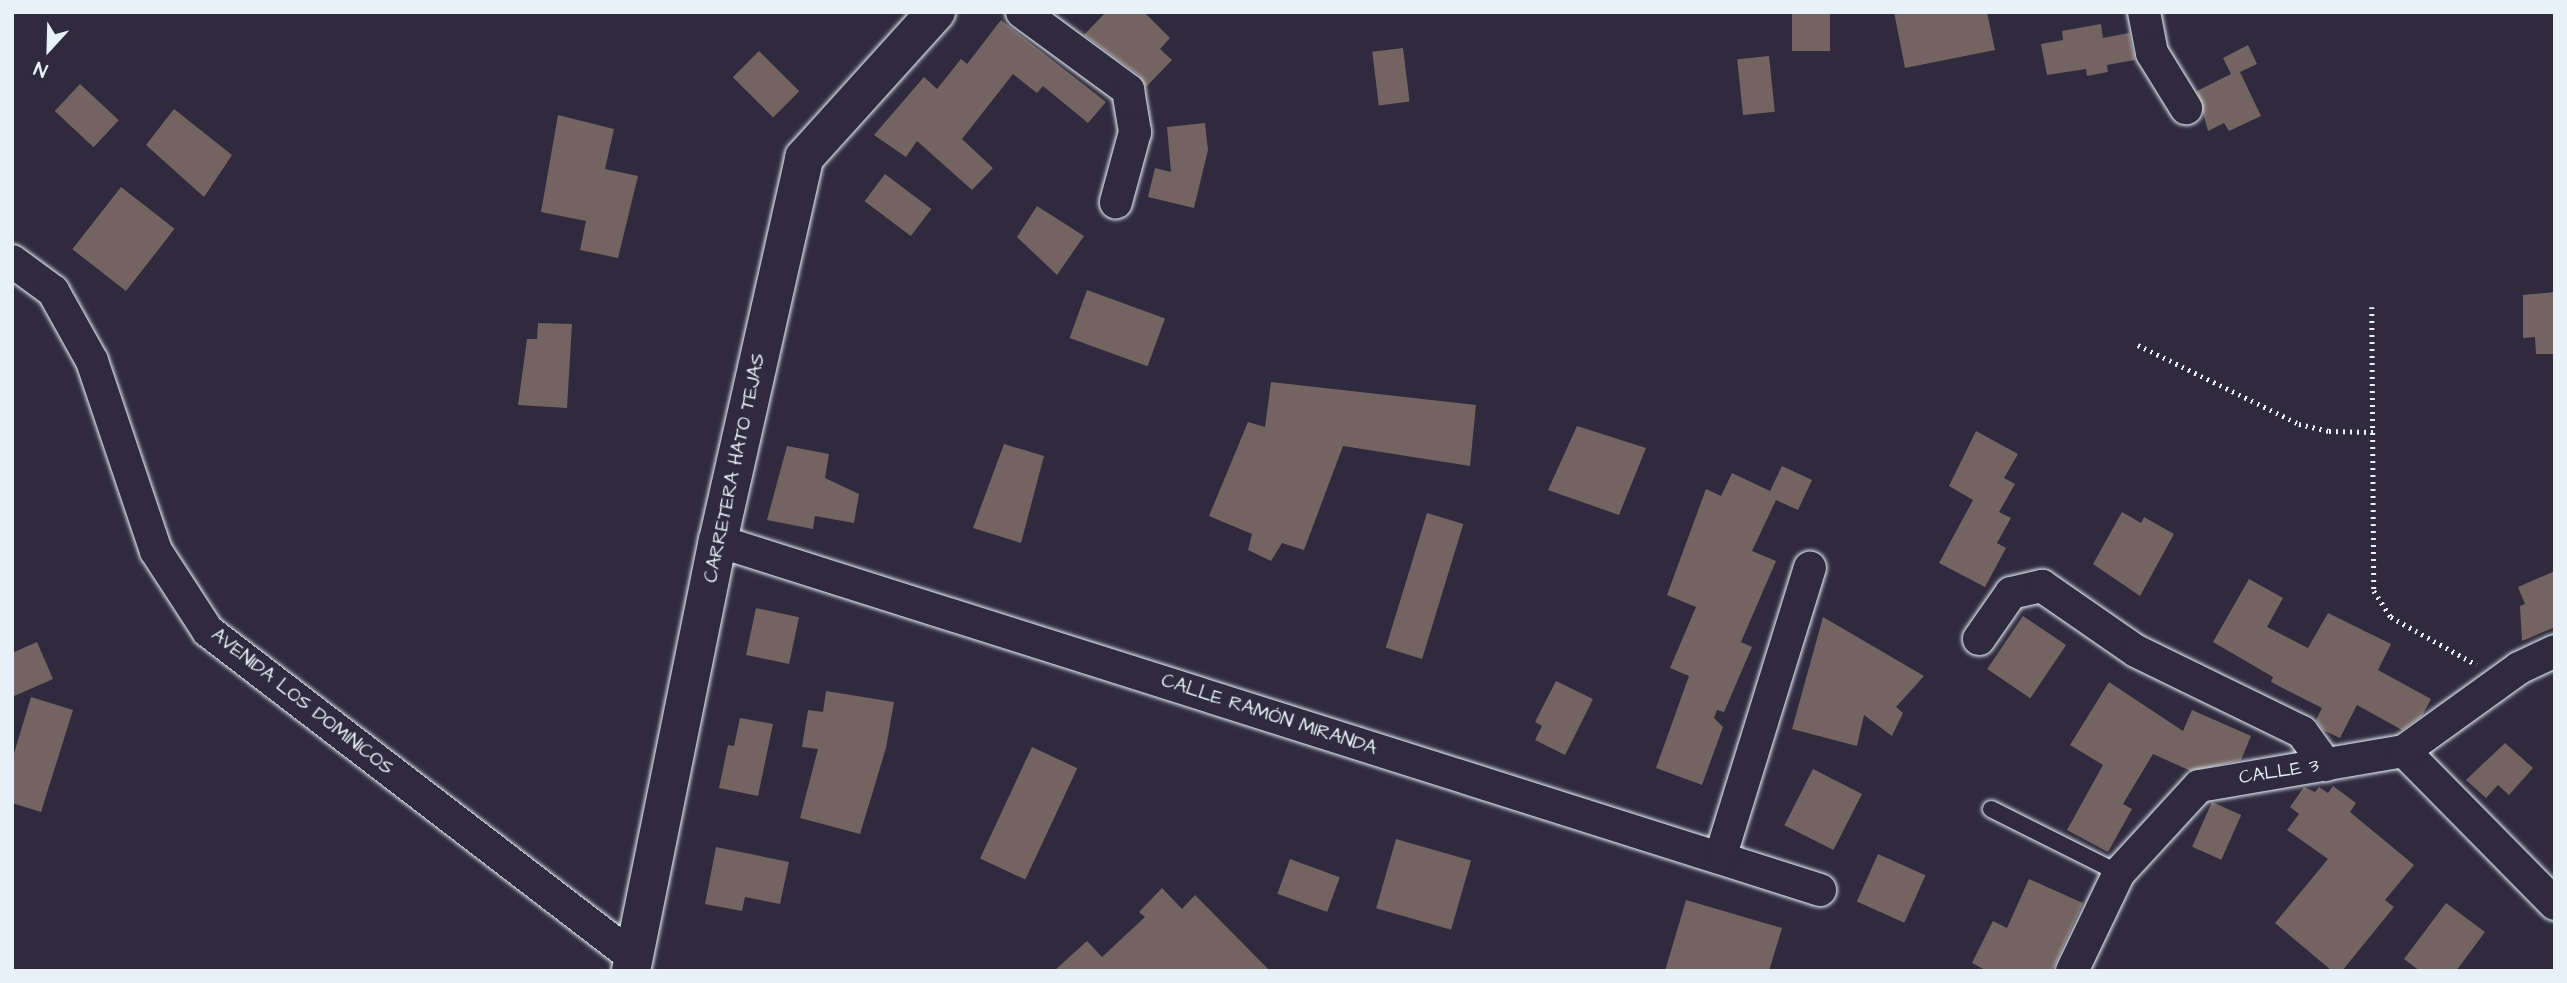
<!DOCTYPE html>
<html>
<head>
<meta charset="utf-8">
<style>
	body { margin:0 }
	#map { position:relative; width:2567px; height:983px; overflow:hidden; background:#2f2a3d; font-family:"Architects Daughter",sans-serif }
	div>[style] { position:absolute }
	.building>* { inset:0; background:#746461; transform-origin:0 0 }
	.path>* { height:4.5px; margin-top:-2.25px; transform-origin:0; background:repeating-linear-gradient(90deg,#e8f1f8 0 2px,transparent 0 7px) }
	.roads { filter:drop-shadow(0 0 2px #e8f1f8) drop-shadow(0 0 2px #e8f1f8) }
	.service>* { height:16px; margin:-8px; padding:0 8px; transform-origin:8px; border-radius:8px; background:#2f2a3d }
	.minor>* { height:32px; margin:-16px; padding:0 16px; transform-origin:16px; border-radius:16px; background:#2f2a3d }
	.tertiary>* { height:38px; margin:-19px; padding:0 19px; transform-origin:19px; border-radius:19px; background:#2f2a3d }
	span { translate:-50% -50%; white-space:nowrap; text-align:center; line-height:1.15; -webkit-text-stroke:7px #2f2a3d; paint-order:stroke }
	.street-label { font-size:19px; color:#e8f1f8 }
	.frame { position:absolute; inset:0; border:14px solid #e8f1f8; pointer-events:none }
	.north { position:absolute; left:14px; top:14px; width:70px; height:70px; -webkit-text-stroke:5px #2f2a3d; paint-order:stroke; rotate:202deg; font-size:19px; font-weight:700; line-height:28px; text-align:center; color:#e8f1f8 }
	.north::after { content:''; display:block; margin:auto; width:24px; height:32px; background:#e8f1f8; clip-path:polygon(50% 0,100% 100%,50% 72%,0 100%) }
</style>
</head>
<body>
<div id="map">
	<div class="building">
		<i style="clip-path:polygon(1106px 12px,1144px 12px,1170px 38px,1160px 49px,1172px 60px,1146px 87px,1139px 75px,1084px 35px)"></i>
		<i style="left:1792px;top:12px;width:38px;height:39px"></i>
		<i style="clip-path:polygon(1894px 12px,1987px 12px,1995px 50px,1905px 68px)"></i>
		<i style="clip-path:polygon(1001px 20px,1106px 102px,1088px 123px,1043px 86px,1037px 93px,1013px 74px,962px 139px,993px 168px,972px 190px,917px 141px,906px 157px,874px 135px,924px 77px,937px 89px,961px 59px,967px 64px)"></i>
		<i style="clip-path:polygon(2101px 24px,2103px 38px,2129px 33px,2135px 60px,2107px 65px,2108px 72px,2087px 76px,2086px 69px,2047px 75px,2041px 44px,2063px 40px,2062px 31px)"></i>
		<i style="clip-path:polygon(2248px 45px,2257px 64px,2240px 72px,2261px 116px,2229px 131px,2224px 123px,2208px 131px,2197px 91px,2231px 74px,2223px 58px)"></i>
		<i style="left:1403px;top:48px;width:54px;height:31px;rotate:83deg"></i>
		<i style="left:759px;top:51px;width:57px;height:37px;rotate:45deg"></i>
		<i style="left:1769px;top:56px;width:56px;height:32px;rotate:84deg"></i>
		<i style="left:80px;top:84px;width:53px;height:37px;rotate:43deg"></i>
		<i style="clip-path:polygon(174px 109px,232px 155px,204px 197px,146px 145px)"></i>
		<i style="clip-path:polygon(558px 115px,614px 129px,605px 169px,638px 176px,618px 258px,580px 250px,586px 221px,541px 212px)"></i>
		<i style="clip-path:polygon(1205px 123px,1208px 150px,1194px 208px,1148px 197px,1155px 168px,1171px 172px,1167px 127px)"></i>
		<i style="left:885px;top:174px;width:58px;height:34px;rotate:37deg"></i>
		<i style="left:121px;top:187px;width:68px;height:79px;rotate:38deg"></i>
		<i style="clip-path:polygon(1037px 206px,1084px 236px,1057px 275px,1017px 237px)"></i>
		<i style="left:1087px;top:290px;width:83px;height:51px;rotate:20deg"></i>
		<i style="clip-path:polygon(2555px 292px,2555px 354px,2536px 354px,2535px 337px,2523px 338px,2523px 295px)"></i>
		<i style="clip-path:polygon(538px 323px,572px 324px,567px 408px,518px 405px,527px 339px,537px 339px)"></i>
		<i style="clip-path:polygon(1271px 382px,1476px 405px,1470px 466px,1343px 446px,1304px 550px,1282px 543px,1271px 561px,1248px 550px,1252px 534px,1209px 516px,1248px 422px,1265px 427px)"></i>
		<i style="clip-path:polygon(1577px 426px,1646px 448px,1619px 515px,1548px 490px)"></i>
		<i style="clip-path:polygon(1976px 431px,2018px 454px,2004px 478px,2015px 484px,1999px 512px,2011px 518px,1997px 543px,2006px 548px,1985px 587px,1939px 563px,1973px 500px,1949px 486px)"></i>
		<i style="clip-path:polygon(1004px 444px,1044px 456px,1021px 543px,973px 528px)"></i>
		<i style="clip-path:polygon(787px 446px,829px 454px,825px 478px,859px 494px,854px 523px,815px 516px,813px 529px,767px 520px)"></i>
		<i style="clip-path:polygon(1782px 466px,1812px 480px,1798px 510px,1776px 500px,1752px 551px,1776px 561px,1741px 642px,1752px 647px,1724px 712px,1717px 710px,1714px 718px,1723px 727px,1702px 785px,1656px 768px,1689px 676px,1670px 668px,1696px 607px,1667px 595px,1706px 489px,1721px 496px,1732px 473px,1770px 491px)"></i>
		<i style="clip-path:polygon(2122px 512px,2141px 523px,2144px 517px,2174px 534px,2140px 596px,2093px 564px)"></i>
		<i style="left:1427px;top:513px;width:38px;height:141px;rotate:17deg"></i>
		<i style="clip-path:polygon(2555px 571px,2555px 627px,2522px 641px,2520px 606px,2525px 604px,2518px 587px)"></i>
		<i style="clip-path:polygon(2249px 579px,2283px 598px,2267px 627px,2308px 648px,2328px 613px,2391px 644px,2378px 670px,2431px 699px,2422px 716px,2402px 730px,2357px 705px,2340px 738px,2323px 730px,2316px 720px,2322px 708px,2271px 682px,2273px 677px,2213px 642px)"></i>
		<i style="left:756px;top:608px;width:44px;height:48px;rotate:12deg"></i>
		<i style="left:2023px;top:616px;width:52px;height:64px;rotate:34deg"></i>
		<i style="clip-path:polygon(1823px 617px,1924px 676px,1896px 707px,1903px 713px,1892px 736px,1864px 715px,1857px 746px,1792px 729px)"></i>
		<i style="clip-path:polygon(37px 642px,53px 679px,12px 697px,12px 653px)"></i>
		<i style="clip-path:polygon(1556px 681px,1593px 699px,1565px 755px,1535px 740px,1542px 726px,1535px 722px)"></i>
		<i style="clip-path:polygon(2109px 682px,2183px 731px,2192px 710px,2251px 736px,2241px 760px,2191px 771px,2153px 754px,2123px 804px,2132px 809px,2108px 852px,2067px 830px,2103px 765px,2070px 745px)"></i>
		<i style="clip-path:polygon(826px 691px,894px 702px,886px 748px,860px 834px,800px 818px,818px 749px,802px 747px,808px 710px,823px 712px)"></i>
		<i style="clip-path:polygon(31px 697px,73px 710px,41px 812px,12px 803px,12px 760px)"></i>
		<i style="clip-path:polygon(740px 718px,773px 724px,758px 796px,719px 788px,728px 745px,734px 746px)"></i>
		<i style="clip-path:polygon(2505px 743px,2533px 768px,2509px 795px,2498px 785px,2486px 798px,2466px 780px)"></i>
		<i style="left:1032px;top:747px;width:50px;height:123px;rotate:25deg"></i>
		<i style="left:1813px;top:769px;width:55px;height:63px;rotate:27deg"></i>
		<i style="clip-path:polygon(2333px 786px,2356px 803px,2350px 812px,2414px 865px,2385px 900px,2394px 907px,2342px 971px,2332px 971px,2275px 923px,2328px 859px,2287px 830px,2299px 814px,2290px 807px,2304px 787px,2315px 792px,2319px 787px,2328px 793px)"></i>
		<i style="left:2212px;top:802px;width:32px;height:49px;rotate:24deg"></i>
		<i style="left:1396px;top:839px;width:78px;height:72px;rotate:16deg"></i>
		<i style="clip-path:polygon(716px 847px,789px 862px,780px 904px,745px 897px,742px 911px,705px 904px)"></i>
		<i style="left:1878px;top:854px;width:52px;height:52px;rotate:24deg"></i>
		<i style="left:1290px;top:859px;width:53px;height:37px;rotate:20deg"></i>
		<i style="clip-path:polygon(2029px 879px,2083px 903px,2052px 971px,1987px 971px,1972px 963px,1993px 921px,2007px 928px)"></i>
		<i style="clip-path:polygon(1162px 888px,1182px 909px,1195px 895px,1270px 971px,1054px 971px,1087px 941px,1102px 957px,1145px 917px,1139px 912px)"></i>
		<i style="clip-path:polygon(1686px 900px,1782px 928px,1769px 971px,1665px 971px)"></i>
		<i style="clip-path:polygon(2446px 903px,2485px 932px,2456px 971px,2420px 971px,2404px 959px)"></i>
	</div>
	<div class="path">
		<i style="left:2372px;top:307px;width:284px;rotate:89.6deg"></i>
		<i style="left:2374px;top:591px;width:31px;rotate:57deg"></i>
		<i style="left:2391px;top:617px;width:98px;rotate:29.2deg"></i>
		<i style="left:2138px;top:345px;width:179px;rotate:26.1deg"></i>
		<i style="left:2299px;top:424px;width:31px;rotate:13deg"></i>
		<i style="left:2329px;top:431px;width:44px;rotate:1.3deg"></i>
	</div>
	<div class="roads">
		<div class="service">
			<i style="left:1991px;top:809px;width:143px;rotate:26.6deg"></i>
		</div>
		<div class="minor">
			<i style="left:1022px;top:12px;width:132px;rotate:36.3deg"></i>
			<i style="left:1128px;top:90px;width:43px;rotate:80.5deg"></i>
			<i style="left:1135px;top:132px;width:73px;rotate:105.2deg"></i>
			<i style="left:2144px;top:12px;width:42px;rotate:79deg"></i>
			<i style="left:2152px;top:53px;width:65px;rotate:58.3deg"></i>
			<i style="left:12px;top:261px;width:51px;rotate:36.2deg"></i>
			<i style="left:53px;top:291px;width:80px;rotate:60.9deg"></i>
			<i style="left:92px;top:361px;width:200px;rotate:71.4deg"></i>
			<i style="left:156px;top:551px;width:95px;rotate:57deg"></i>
			<i style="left:208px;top:631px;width:536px;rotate:37.49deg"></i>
			<i style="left:718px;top:541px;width:1156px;rotate:17.57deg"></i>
			<i style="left:1979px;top:639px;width:56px;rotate:-55.2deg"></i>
			<i style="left:2011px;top:593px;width:32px;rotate:-13deg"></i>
			<i style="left:2042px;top:586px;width:114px;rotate:34.7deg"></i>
			<i style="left:2136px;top:651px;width:185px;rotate:26deg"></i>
			<i style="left:2302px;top:732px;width:41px;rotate:54deg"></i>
			<i style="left:2404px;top:751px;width:215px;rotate:45.4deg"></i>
			<i style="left:1720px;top:858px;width:304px;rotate:-72.8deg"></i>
			<i style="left:2072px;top:971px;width:109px;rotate:-64.4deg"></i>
			<i style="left:2119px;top:873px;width:118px;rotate:-47.4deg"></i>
			<i style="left:2199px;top:786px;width:208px;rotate:-9.7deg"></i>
			<i style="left:2404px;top:751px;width:142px;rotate:-35.8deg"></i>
			<i style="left:2519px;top:668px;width:40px;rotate:-25deg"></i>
		</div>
		<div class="tertiary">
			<i style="left:631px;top:971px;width:439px;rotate:-78.6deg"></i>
			<i style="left:718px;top:541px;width:393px;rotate:-77.3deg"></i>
			<i style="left:804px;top:158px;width:197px;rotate:-47.9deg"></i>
		</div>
	</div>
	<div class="street-label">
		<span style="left:735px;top:468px;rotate:-78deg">CARRETERA HATO TEJAS</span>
		<span style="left:302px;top:702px;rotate:38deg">AVENIDA LOS DOMINICOS</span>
		<span style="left:1269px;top:715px;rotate:18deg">CALLE RAMÓN MIRANDA</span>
		<span style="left:2279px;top:772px;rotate:-9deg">CALLE 3</span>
	</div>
	<div class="frame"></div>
	<div class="north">N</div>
</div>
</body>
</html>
